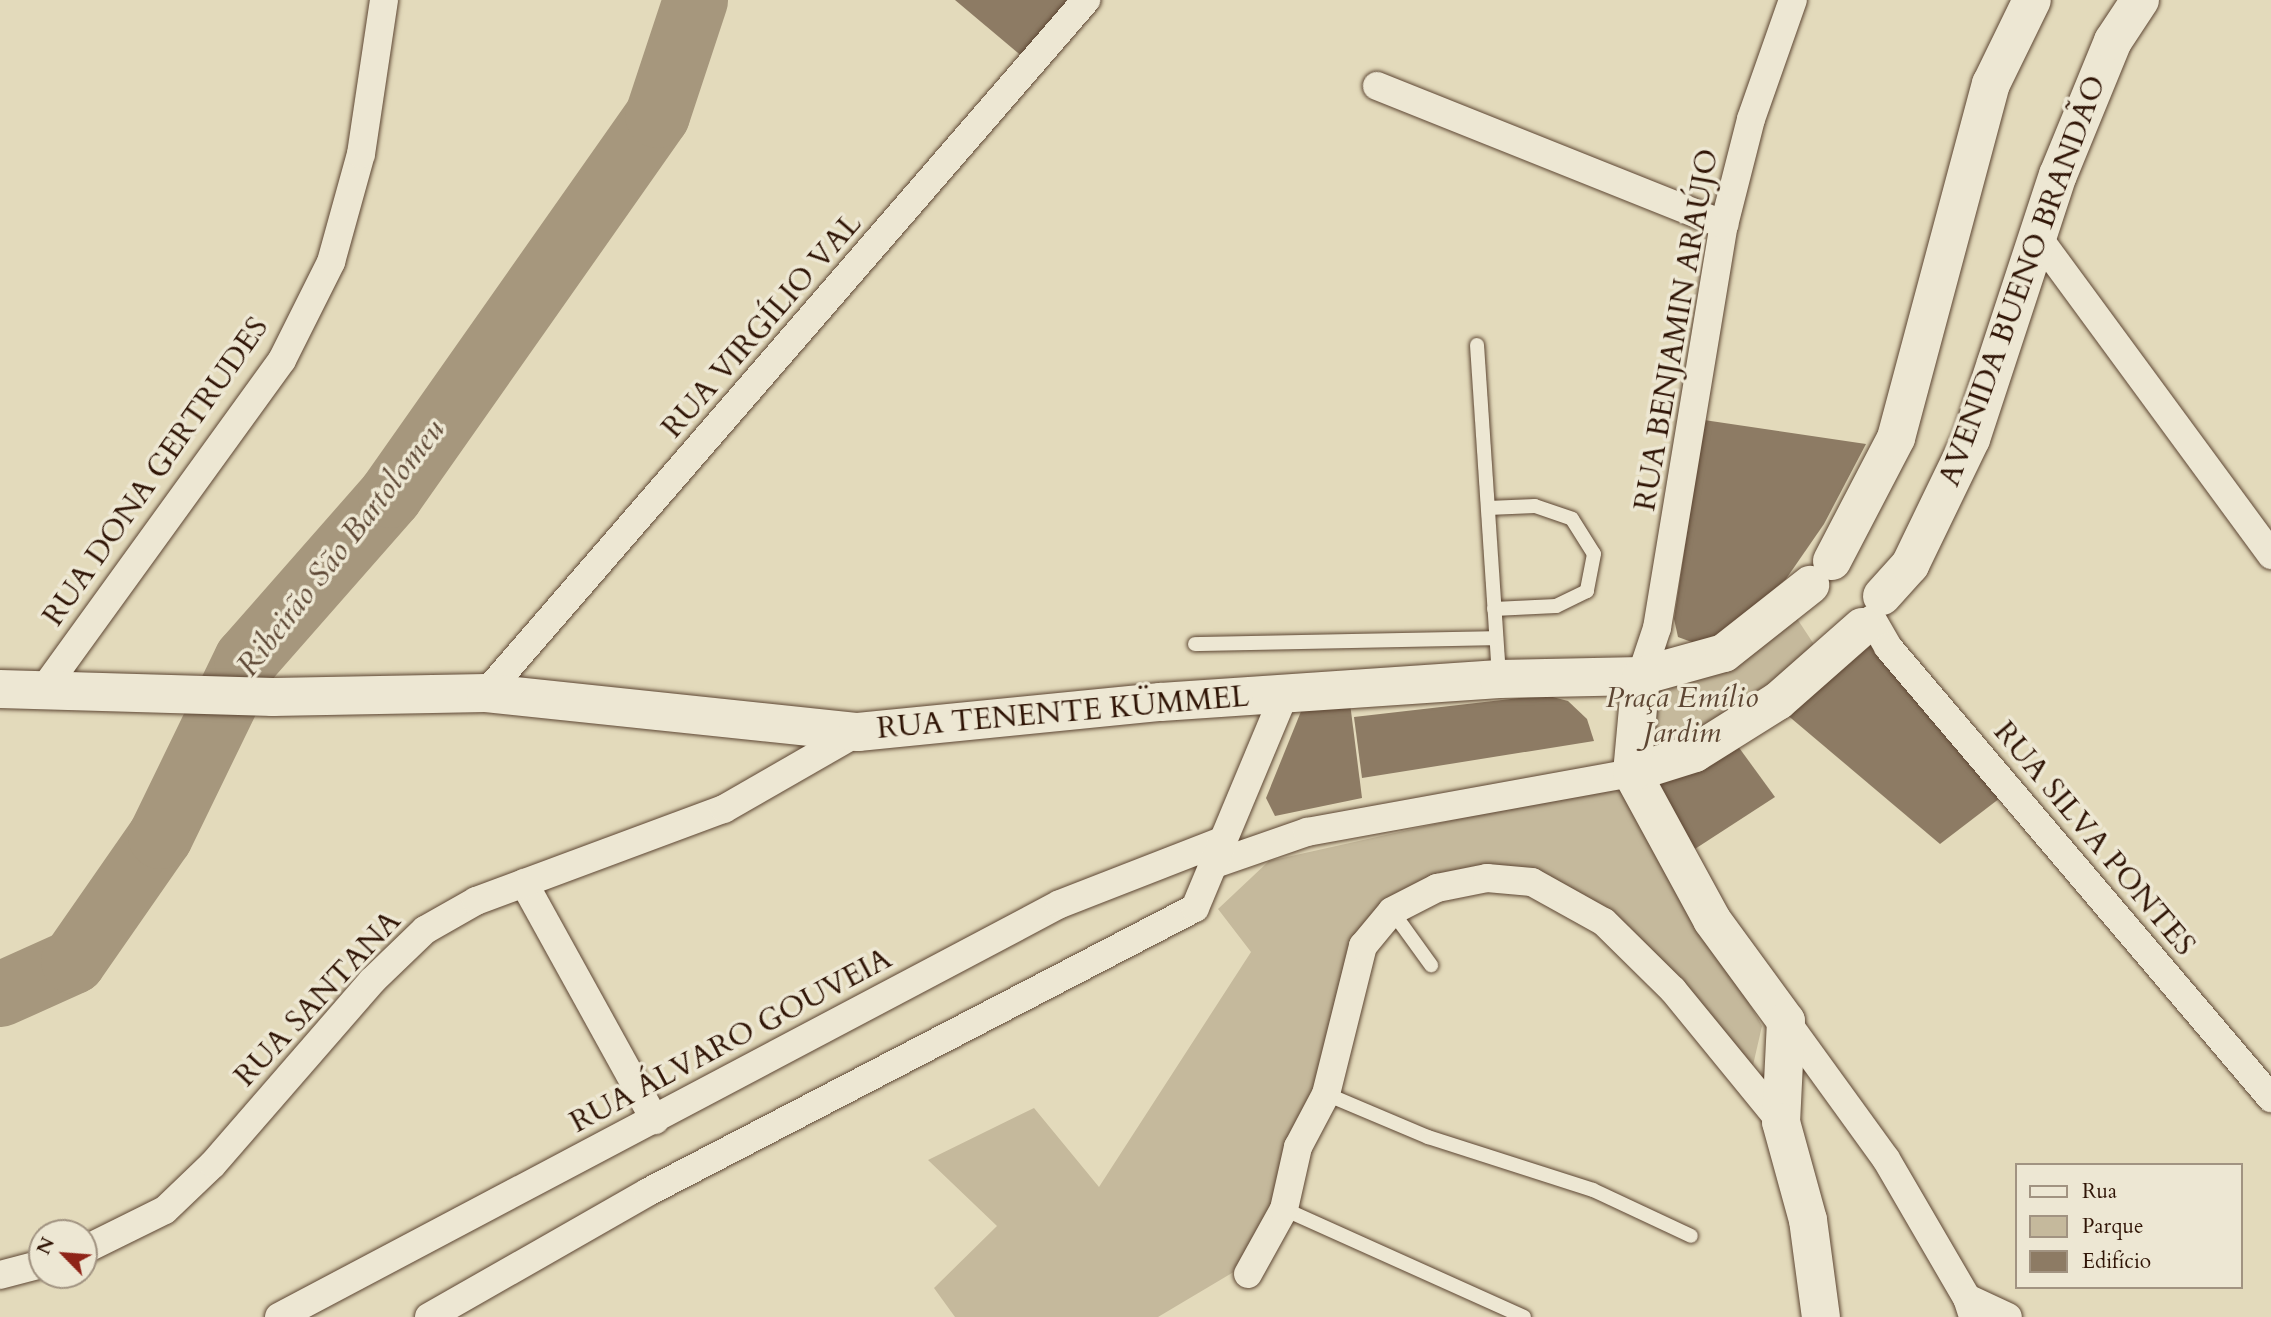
<!DOCTYPE html>
<html>
<head>
<meta charset="utf-8">
<style>
	body { margin:0 }
	#map { position:relative; width:2271px; height:1317px; overflow:hidden; background:#e3dabb; font-family:Cardo,serif }
	div>[style] { position:absolute }
	.green>* { inset:0; background:#c5b99c }
	.river>* { height:65px; margin:-32.5px; padding:0 32.5px; transform-origin:32.5px; border-radius:32.5px; background:#a6977d }
	.building>* { inset:0; background:#8d7b64 }
	.roads { filter:drop-shadow(0 0 2px #5d4633) drop-shadow(0 0 2px #5d4633) }
	.lane>* { height:14px; margin:-7px; padding:0 7px; transform-origin:7px; border-radius:7px; background:#ede7d3 }
	.street>* { height:28px; margin:-14px; padding:0 14px; transform-origin:14px; border-radius:14px; background:#ede7d3 }
	.secondary>* { height:38px; margin:-19px; padding:0 19px; transform-origin:19px; border-radius:19px; background:#ede7d3 }
	span { translate:-50% -50%; white-space:nowrap; text-align:center; line-height:1.15; -webkit-text-stroke:7px #ede7d3; paint-order:stroke }
	.street-label { font-size:30px; color:#301506 }
	.park-label { font-size:30px; color:#5d4633; font-style:italic }
	.water-label { font-size:32px; color:#5f4936; font-style:italic }
	.legend { position:absolute; left:2015px; top:1163px; width:228px; height:126px; box-sizing:border-box; background:#ede7d3; border:2px solid #a19381; margin:0; padding:9px 12px; list-style:none; font-size:21px; color:#301506 }
	.legend li { display:flex; align-items:center; gap:14px; height:35px }
	.legend b { width:35px; border:2px solid #a19381 }
	.north { position:absolute; left:28px; top:1219px; width:70px; height:70px; box-sizing:border-box; background:#ede7d3; border:2px solid #a19381; border-radius:50%; rotate:295deg; font-size:19px; font-weight:700; line-height:28px; text-align:center; color:#301506 }
	.north::after { content:''; display:block; margin:auto; width:24px; height:32px; background:#8f2418; clip-path:polygon(50% 0,100% 100%,50% 72%,0 100%) }
</style>
</head>
<body>
<div id="map">
	<div class="green">
		<i style="clip-path:polygon(1792px 611px,1821px 655px,1640px 764px,1652px 690px)"></i>
		<i style="clip-path:polygon(1624px 782px,1762px 1026px,1751px 1074px,1534px 874px,1390px 901px,1273px 1204px,1237px 1270px,1158px 1317px,955px 1317px,934px 1288px,997px 1226px,928px 1160px,1034px 1108px,1099px 1187px,1251px 952px,1218px 909px,1269px 861px)"></i>
	</div>
	<div class="river">
		<i style="left:0;top:994px;width:80px;rotate:-24.3deg"></i>
		<i style="left:73px;top:961px;width:152px;rotate:-55.2deg"></i>
		<i style="left:160px;top:836px;width:197px;rotate:-64.1deg"></i>
		<i style="left:246px;top:659px;width:218px;rotate:-48.7deg"></i>
		<i style="left:390px;top:495px;width:464px;rotate:-54.9deg"></i>
		<i style="left:657px;top:115px;width:121px;rotate:-71.7deg"></i>
	</div>
	<div class="building">
		<i style="clip-path:polygon(955px 0,1083px 0,1031px 64px)"></i>
		<i style="clip-path:polygon(1704px 420px,1866px 444px,1824px 524px,1786px 579px,1716px 641px,1697px 644px,1678px 637px,1674px 619px)"></i>
		<i style="clip-path:polygon(1864px 636px,2004px 795px,1940px 844px,1779px 708px)"></i>
		<i style="clip-path:polygon(1545px 695px,1568px 701px,1587px 719px,1594px 741px,1362px 778px,1354px 717px)"></i>
		<i style="clip-path:polygon(1350px 703px,1362px 798px,1275px 816px,1266px 798px,1304px 704px)"></i>
		<i style="clip-path:polygon(1732px 738px,1775px 797px,1681px 858px,1642px 776px)"></i>
	</div>
	<div class="roads">
		<div class="lane">
			<i style="left:1477px;top:345px;width:334px;rotate:86.2deg"></i>
			<i style="left:1488px;top:508px;width:47px;rotate:-2.4deg"></i>
			<i style="left:1535px;top:506px;width:39px;rotate:19deg"></i>
			<i style="left:1572px;top:519px;width:41px;rotate:57.8deg"></i>
			<i style="left:1594px;top:554px;width:38px;rotate:101deg"></i>
			<i style="left:1587px;top:591px;width:34px;rotate:154deg"></i>
			<i style="left:1556px;top:606px;width:62px;rotate:177.2deg"></i>
			<i style="left:1195px;top:644px;width:301px;rotate:-1.1deg"></i>
			<i style="left:1392px;top:911px;width:67px;rotate:54.2deg"></i>
			<i style="left:1326px;top:1094px;width:111px;rotate:22.9deg"></i>
			<i style="left:1428px;top:1137px;width:173px;rotate:17.8deg"></i>
			<i style="left:1593px;top:1190px;width:108px;rotate:25.1deg"></i>
			<i style="left:1284px;top:1209px;width:263px;rotate:24.2deg"></i>
		</div>
		<div class="street">
			<i style="left:1377px;top:86px;width:374px;rotate:21.8deg"></i>
			<i style="left:2040px;top:240px;width:391px;rotate:53.7deg"></i>
			<i style="left:1872px;top:619px;width:32px;rotate:60deg"></i>
			<i style="left:1888px;top:647px;width:592px;rotate:49.66deg"></i>
			<i style="left:1641px;top:676px;width:51px;rotate:-71.6deg"></i>
			<i style="left:1657px;top:628px;width:409px;rotate:-80.6deg"></i>
			<i style="left:1724px;top:225px;width:109px;rotate:-75.7deg"></i>
			<i style="left:1751px;top:119px;width:126px;rotate:-70.6deg"></i>
			<i style="left:41px;top:693px;width:411px;rotate:-54.1deg"></i>
			<i style="left:282px;top:360px;width:110px;rotate:-63.4deg"></i>
			<i style="left:331px;top:262px;width:112px;rotate:-74.5deg"></i>
			<i style="left:361px;top:154px;width:156px;rotate:-81.5deg"></i>
			<i style="left:486px;top:693px;width:917px;rotate:-49.11deg"></i>
			<i style="left:1212px;top:865px;width:101px;rotate:-19.2deg"></i>
			<i style="left:1307px;top:832px;width:330px;rotate:-10.3deg"></i>
			<i style="left:524px;top:883px;width:271px;rotate:61.1deg"></i>
			<i style="left:1786px;top:1021px;width:170px;rotate:54.1deg"></i>
			<i style="left:1886px;top:1159px;width:161px;rotate:59.8deg"></i>
			<i style="left:1967px;top:1298px;width:20px;rotate:72deg"></i>
			<i style="left:84px;top:1250px;width:90px;rotate:-26.3deg"></i>
			<i style="left:165px;top:1210px;width:66px;rotate:-43.8deg"></i>
			<i style="left:213px;top:1164px;width:242px;rotate:-49deg"></i>
			<i style="left:372px;top:981px;width:74px;rotate:-43.9deg"></i>
			<i style="left:425px;top:930px;width:59px;rotate:-29.6deg"></i>
			<i style="left:476px;top:901px;width:265px;rotate:-20.4deg"></i>
			<i style="left:724px;top:809px;width:155px;rotate:-29.9deg"></i>
			<i style="left:1248px;top:1274px;width:74px;rotate:-61deg"></i>
			<i style="left:1284px;top:1209px;width:64px;rotate:-77.3deg"></i>
			<i style="left:1298px;top:1147px;width:60px;rotate:-62.2deg"></i>
			<i style="left:1326px;top:1094px;width:153px;rotate:-76deg"></i>
			<i style="left:1363px;top:946px;width:45px;rotate:-50.4deg"></i>
			<i style="left:1392px;top:911px;width:51px;rotate:-27.1deg"></i>
			<i style="left:1437px;top:888px;width:51px;rotate:-11.3deg"></i>
			<i style="left:1487px;top:878px;width:45px;rotate:5.1deg"></i>
			<i style="left:1532px;top:882px;width:82px;rotate:29.1deg"></i>
			<i style="left:1604px;top:922px;width:97px;rotate:44.6deg"></i>
			<i style="left:1673px;top:990px;width:171px;rotate:50.7deg"></i>
			<i style="left:0;top:1275px;width:43px;rotate:-14.7deg"></i>
			<i style="left:1967px;top:1298px;width:45px;rotate:24.9deg"></i>
			<i style="left:279px;top:1317px;width:883px;rotate:-27.87deg"></i>
			<i style="left:1060px;top:904px;width:174px;rotate:-21.3deg"></i>
			<i style="left:429px;top:1317px;width:252px;rotate:-29.7deg"></i>
			<i style="left:648px;top:1192px;width:616px;rotate:-27.44deg"></i>
			<i style="left:1195px;top:908px;width:233px;rotate:-67.3deg"></i>
		</div>
		<div class="secondary">
			<i style="left:1832px;top:561px;width:139px;rotate:-62.5deg"></i>
			<i style="left:1896px;top:438px;width:367px;rotate:-75deg"></i>
			<i style="left:1991px;top:84px;width:93px;rotate:-64deg"></i>
			<i style="left:1882px;top:596px;width:42px;rotate:-47.9deg"></i>
			<i style="left:1910px;top:565px;width:140px;rotate:-64.2deg"></i>
			<i style="left:1971px;top:439px;width:278px;rotate:-71.8deg"></i>
			<i style="left:2058px;top:175px;width:145px;rotate:-67.7deg"></i>
			<i style="left:2113px;top:41px;width:49px;rotate:-56.6deg"></i>
			<i style="left:0;top:689px;width:273px;rotate:1.7deg"></i>
			<i style="left:273px;top:697px;width:213px;rotate:-1.1deg"></i>
			<i style="left:486px;top:693px;width:374px;rotate:6deg"></i>
			<i style="left:858px;top:732px;width:304px;rotate:-5.7deg"></i>
			<i style="left:1161px;top:702px;width:339px;rotate:-3.9deg"></i>
			<i style="left:1499px;top:679px;width:142px;rotate:-1.2deg"></i>
			<i style="left:1641px;top:676px;width:86px;rotate:-15.5deg"></i>
			<i style="left:1724px;top:653px;width:110px;rotate:-38.3deg"></i>
			<i style="left:1632px;top:773px;width:167px;rotate:61.4deg"></i>
			<i style="left:1712px;top:920px;width:125px;rotate:53.8deg"></i>
			<i style="left:1786px;top:1021px;width:101px;rotate:92.8deg"></i>
			<i style="left:1781px;top:1122px;width:102px;rotate:74.6deg"></i>
			<i style="left:1808px;top:1220px;width:98px;rotate:82.4deg"></i>
			<i style="left:1632px;top:773px;width:66px;rotate:-17.6deg"></i>
			<i style="left:1695px;top:753px;width:98px;rotate:-32.1deg"></i>
			<i style="left:1778px;top:701px;width:112px;rotate:-41.4deg"></i>
			<i style="left:1632px;top:773px;width:97px;rotate:-84.7deg"></i>
		</div>
	</div>
	<div class="street-label">
		<span style="left:2023px;top:281px;rotate:-70deg">AVENIDA BUENO BRANDÃO</span>
		<span style="left:762px;top:326px;rotate:-49deg">RUA VIRGÍLIO VAL</span>
		<span style="left:1677px;top:330px;rotate:-80deg">RUA BENJAMIN ARAÚJO</span>
		<span style="left:156px;top:472px;rotate:-55deg">RUA DONA GERTRUDES</span>
		<span style="left:1063px;top:713px;rotate:-5deg">RUA TENENTE KÜMMEL</span>
		<span style="left:2094px;top:839px;rotate:50deg">RUA SILVA PONTES</span>
		<span style="left:318px;top:999px;rotate:-47deg">RUA SANTANA</span>
		<span style="left:731px;top:1041px;rotate:-28deg">RUA ÁLVARO GOUVEIA</span>
	</div>
	<div class="park-label">
		<span style="left:1682px;top:715px">Praça Emílio<br>Jardim</span>
	</div>
	<div class="water-label">
		<span style="left:341px;top:548px;rotate:-52deg">Ribeirão São Bartolomeu</span>
	</div>
	<ul class="legend">
	<li><b style="height:9px;background:#ede7d3"></b>Rua</li>
	<li><b style="height:19px;background:#c5b99c"></b>Parque</li>
	<li><b style="height:19px;background:#8d7b64"></b>Edifício</li>
	</ul>
	<div class="north">N</div>
</div>
</body>
</html>
